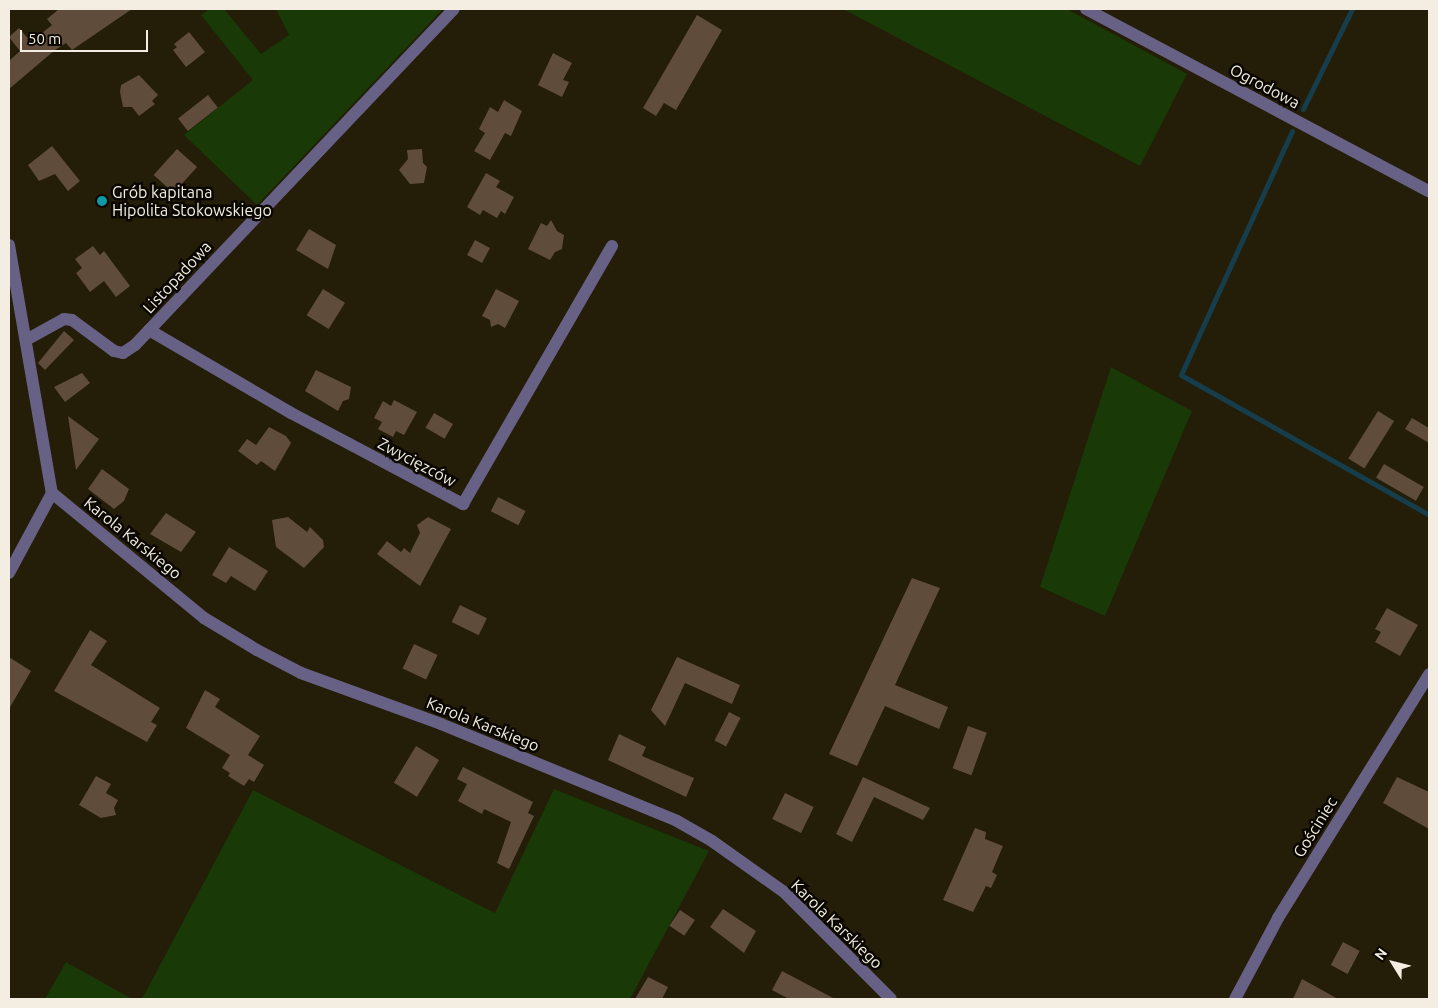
<!DOCTYPE html>
<html>
<head>
<meta charset="utf-8">
<style>
	body { margin:0 }
	#map { position:relative; width:1438px; height:1008px; overflow:hidden; background:#241d07; font-family:Ubuntu,sans-serif }
	div>[style] { position:absolute }
	.green>* { inset:0; background:#193906 }
	.stream>* { height:5px; margin:-2.5px; padding:0 2.5px; transform-origin:2.5px; border-radius:2.5px; background:#163d4c }
	.building>* { inset:0; background:#5f4c3b; transform-origin:0 0 }
	.minor>* { height:12px; margin:-6px; padding:0 6px; transform-origin:6px; border-radius:6px; background:#676186 }
	.dots>* { width:14px; height:14px; translate:-50% -50%; box-sizing:border-box; border:2px solid #0a0702; border-radius:50% }
	span { translate:-50% -50%; white-space:nowrap; text-align:center; line-height:1.15; -webkit-text-stroke:5px #0a0702; paint-order:stroke }
	.street-label { font-size:16px; color:#f3eee1 }
	.poi-label { font-size:16px; color:#f3eee1 }
	.left { translate:0 -50%; text-align:left }
	.frame { position:absolute; inset:0; border:10px solid #f3eee1; pointer-events:none }
	.north { position:absolute; left:1368px; top:938px; width:50px; height:50px; -webkit-text-stroke:4px #0a0702; paint-order:stroke; rotate:306deg; font-size:14px; font-weight:700; line-height:20px; text-align:center; color:#f3eee1 }
	.north::after { content:''; display:block; margin:auto; width:18px; height:22px; background:#f3eee1; clip-path:polygon(50% 0,100% 100%,50% 72%,0 100%) }
	.scale { position:absolute; left:20px; top:30px; width:128px; height:22px; box-sizing:border-box; border:2px solid #f3eee1; border-top:0; padding-left:6px; font-size:15px; line-height:18px; white-space:nowrap; color:#f3eee1; -webkit-text-stroke:4px #0a0702; paint-order:stroke }
</style>
</head>
<body>
<div id="map">
	<div class="green">
		<i style="clip-path:polygon(209px 9px,224px 9px,261px 54px,289px 35px,276px 9px,443px 9px,257px 205px,184px 135px,253px 80px,201px 15px)"></i>
		<i style="clip-path:polygon(843px 9px,1067px 9px,1187px 74px,1140px 166px)"></i>
		<i style="clip-path:polygon(1111px 367px,1192px 411px,1105px 616px,1040px 587px)"></i>
		<i style="clip-path:polygon(554px 789px,709px 851px,630px 999px,142px 999px,253px 790px,495px 913px)"></i>
		<i style="clip-path:polygon(66px 962px,132px 999px,45px 999px)"></i>
	</div>
	<div class="stream">
		<i style="left:1303px;top:109px;width:111px;rotate:-63.9deg"></i>
		<i style="left:1292px;top:131px;width:268px;rotate:114.5deg"></i>
		<i style="left:1181px;top:375px;width:285px;rotate:29.4deg"></i>
	</div>
	<div class="building">
		<i style="clip-path:polygon(59px 9px,132px 9px,72px 50px,66px 43px,55px 50px,9px 89px,9px 61px,20px 51px,9px 37px,19px 28px,31px 42px,52px 25px,47px 19px)"></i>
		<i style="clip-path:polygon(697px 15px,722px 30px,676px 110px,664px 103px,656px 116px,643px 108px)"></i>
		<i style="clip-path:polygon(189px 32px,205px 52px,186px 67px,173px 50px,177px 47px,174px 44px)"></i>
		<i style="clip-path:polygon(553px 53px,572px 63px,563px 80px,569px 82px,562px 97px,538px 85px)"></i>
		<i style="clip-path:polygon(139px 75px,158px 95px,152px 101px,155px 104px,139px 116px,132px 107px,123px 107px,120px 92px,121px 85px)"></i>
		<i style="left:208px;top:95px;width:16px;height:38px;rotate:52deg"></i>
		<i style="clip-path:polygon(504px 100px,522px 111px,511px 136px,505px 133px,490px 160px,474px 151px,485px 133px,479px 129px,490px 107px,498px 112px)"></i>
		<i style="clip-path:polygon(52px 146px,80px 181px,68px 191px,55px 174px,39px 181px,28px 165px)"></i>
		<i style="left:177px;top:149px;width:27px;height:35px;rotate:42deg"></i>
		<i style="clip-path:polygon(422px 149px,423px 163px,427px 167px,424px 183px,410px 184px,399px 170px,408px 159px,407px 150px)"></i>
		<i style="clip-path:polygon(486px 173px,500px 181px,496px 187px,514px 197px,505px 214px,501px 211px,497px 218px,483px 210px,480px 215px,467px 207px)"></i>
		<i style="clip-path:polygon(551px 220px,557px 231px,564px 235px,562px 249px,555px 252px,550px 260px,528px 249px,541px 223px,547px 226px)"></i>
		<i style="clip-path:polygon(309px 229px,336px 245px,328px 269px,296px 250px)"></i>
		<i style="left:475px;top:240px;width:17px;height:17px;rotate:28deg"></i>
		<i style="clip-path:polygon(93px 246px,100px 255px,104px 251px,130px 286px,116px 297px,104px 281px,90px 292px,76px 273px,82px 268px,75px 259px)"></i>
		<i style="left:323px;top:289px;width:26px;height:31px;rotate:32deg"></i>
		<i style="clip-path:polygon(496px 289px,519px 301px,505px 328px,498px 324px,491px 327px,490px 320px,482px 316px)"></i>
		<i style="clip-path:polygon(64px 331px,74px 340px,45px 370px,38px 363px)"></i>
		<i style="clip-path:polygon(316px 370px,351px 387px,349px 399px,343px 401px,338px 411px,305px 391px)"></i>
		<i style="clip-path:polygon(82px 373px,90px 383px,65px 402px,54px 387px)"></i>
		<i style="clip-path:polygon(394px 400px,417px 412px,404px 435px,396px 431px,393px 437px,378px 429px,382px 422px,374px 418px,383px 401px,391px 406px)"></i>
		<i style="left:1378px;top:411px;width:19px;height:56px;rotate:32deg"></i>
		<i style="left:434px;top:413px;width:22px;height:17px;rotate:30deg"></i>
		<i style="clip-path:polygon(68px 416px,99px 439px,76px 470px)"></i>
		<i style="clip-path:polygon(1412px 418px,1429px 428px,1429px 443px,1405px 429px)"></i>
		<i style="clip-path:polygon(269px 427px,286px 436px,291px 443px,275px 471px,261px 461px,257px 465px,238px 451px,247px 439px,256px 445px)"></i>
		<i style="left:1384px;top:464px;width:46px;height:16px;rotate:30deg"></i>
		<i style="clip-path:polygon(102px 469px,129px 489px,124px 501px,114px 509px,88px 489px)"></i>
		<i style="left:498px;top:497px;width:31px;height:16px;rotate:27deg"></i>
		<i style="clip-path:polygon(166px 513px,196px 532px,181px 552px,150px 534px)"></i>
		<i style="clip-path:polygon(288px 517px,307px 532px,310px 527px,323px 540px,324px 547px,304px 568px,276px 547px,272px 520px)"></i>
		<i style="clip-path:polygon(428px 517px,451px 529px,420px 586px,377px 554px,387px 541px,401px 552px,404px 548px,410px 553px,420px 533px,417px 525px)"></i>
		<i style="clip-path:polygon(229px 547px,268px 571px,255px 591px,231px 576px,226px 583px,212px 575px)"></i>
		<i style="clip-path:polygon(912px 578px,940px 588px,895px 685px,948px 707px,939px 729px,885px 706px,857px 766px,829px 754px)"></i>
		<i style="left:460px;top:605px;width:30px;height:19px;rotate:26deg"></i>
		<i style="clip-path:polygon(1387px 608px,1418px 625px,1400px 656px,1375px 642px,1381px 632px,1375px 629px)"></i>
		<i style="clip-path:polygon(90px 630px,107px 641px,91px 665px,160px 708px,151px 722px,157px 725px,147px 742px,54px 691px)"></i>
		<i style="left:414px;top:644px;width:26px;height:27px;rotate:25deg"></i>
		<i style="clip-path:polygon(9px 657px,31px 671px,9px 709px)"></i>
		<i style="clip-path:polygon(677px 657px,740px 685px,732px 704px,685px 683px,665px 726px,651px 710px)"></i>
		<i style="clip-path:polygon(205px 690px,220px 699px,215px 707px,260px 736px,248px 755px,264px 765px,254px 782px,249px 779px,244px 786px,228px 776px,230px 773px,222px 768px,230px 755px,186px 728px)"></i>
		<i style="left:729px;top:712px;width:13px;height:32px;rotate:27deg"></i>
		<i style="left:968px;top:726px;width:20px;height:45px;rotate:20deg"></i>
		<i style="clip-path:polygon(619px 734px,646px 747px,642px 756px,694px 778px,686px 797px,608px 760px)"></i>
		<i style="left:416px;top:746px;width:27px;height:43px;rotate:31deg"></i>
		<i style="clip-path:polygon(463px 767px,533px 802px,528px 813px,534px 816px,509px 869px,497px 863px,511px 822px,484px 809px,482px 814px,458px 801px,467px 784px,457px 779px)"></i>
		<i style="clip-path:polygon(96px 776px,111px 784px,106px 793px,118px 800px,114px 808px,116px 815px,101px 818px,79px 805px)"></i>
		<i style="clip-path:polygon(863px 777px,930px 808px,923px 820px,874px 797px,852px 842px,836px 834px)"></i>
		<i style="clip-path:polygon(1397px 777px,1429px 792px,1429px 829px,1383px 803px)"></i>
		<i style="left:785px;top:793px;width:32px;height:29px;rotate:26deg"></i>
		<i style="clip-path:polygon(975px 828px,986px 832px,985px 839px,1003px 846px,992px 872px,997px 875px,991px 888px,986px 886px,973px 912px,943px 900px)"></i>
		<i style="clip-path:polygon(723px 909px,756px 931px,744px 953px,710px 927px)"></i>
		<i style="left:680px;top:910px;width:18px;height:19px;rotate:34deg"></i>
		<i style="left:1343px;top:942px;width:19px;height:26px;rotate:28deg"></i>
		<i style="clip-path:polygon(782px 971px,835px 999px,789px 999px,772px 990px)"></i>
		<i style="clip-path:polygon(648px 977px,668px 987px,662px 999px,635px 999px)"></i>
		<i style="clip-path:polygon(1302px 979px,1322px 990px,1338px 999px,1293px 999px)"></i>
	</div>
	<div class="minor">
		<i style="left:1086px;top:9px;width:388px;rotate:28deg"></i>
		<i style="left:9px;top:245px;width:252px;rotate:80.2deg"></i>
		<i style="left:52px;top:493px;width:91px;rotate:118.3deg"></i>
		<i style="left:149px;top:330px;width:164px;rotate:30.3deg"></i>
		<i style="left:291px;top:413px;width:195px;rotate:27.9deg"></i>
		<i style="left:463px;top:504px;width:298px;rotate:-60deg"></i>
		<i style="left:26px;top:340px;width:43px;rotate:-28.9deg"></i>
		<i style="left:64px;top:319px;width:8px;rotate:7deg"></i>
		<i style="left:72px;top:320px;width:52px;rotate:36.4deg"></i>
		<i style="left:114px;top:351px;width:9px;rotate:13deg"></i>
		<i style="left:123px;top:353px;width:14px;rotate:-34deg"></i>
		<i style="left:135px;top:345px;width:463px;rotate:-46.5deg"></i>
		<i style="left:52px;top:493px;width:197px;rotate:39.4deg"></i>
		<i style="left:204px;top:618px;width:62px;rotate:31.1deg"></i>
		<i style="left:257px;top:650px;width:50px;rotate:27.6deg"></i>
		<i style="left:301px;top:673px;width:149px;rotate:20deg"></i>
		<i style="left:441px;top:724px;width:255px;rotate:22.3deg"></i>
		<i style="left:677px;top:821px;width:40px;rotate:29.7deg"></i>
		<i style="left:712px;top:841px;width:88px;rotate:35.3deg"></i>
		<i style="left:784px;top:892px;width:151px;rotate:45deg"></i>
		<i style="left:1235px;top:999px;width:92px;rotate:-62deg"></i>
		<i style="left:1278px;top:918px;width:287px;rotate:-58.2deg"></i>
	</div>
	<div class="dots">
		<i style="left:102px;top:201px;background:#0f9aa8"></i>
	</div>
	<div class="street-label">
		<span style="left:1265px;top:86px;rotate:28deg">Ogrodowa</span>
		<span style="left:177px;top:277px;rotate:-47deg">Listopadowa</span>
		<span style="left:417px;top:462px;rotate:28deg">Zwycięzców</span>
		<span style="left:133px;top:538px;rotate:39deg">Karola Karskiego</span>
		<span style="left:483px;top:724px;rotate:22deg">Karola Karskiego</span>
		<span style="left:1315px;top:827px;rotate:-58deg">Gościniec</span>
		<span style="left:837px;top:924px;rotate:44deg">Karola Karskiego</span>
	</div>
	<div class="poi-label">
		<span class="left" style="left:112px;top:201px">Grób kapitana<br>Hipolita Stokowskiego</span>
	</div>
	<div class="frame"></div>
	<div class="north">N</div>
	<div class="scale">50 m</div>
</div>
</body>
</html>
